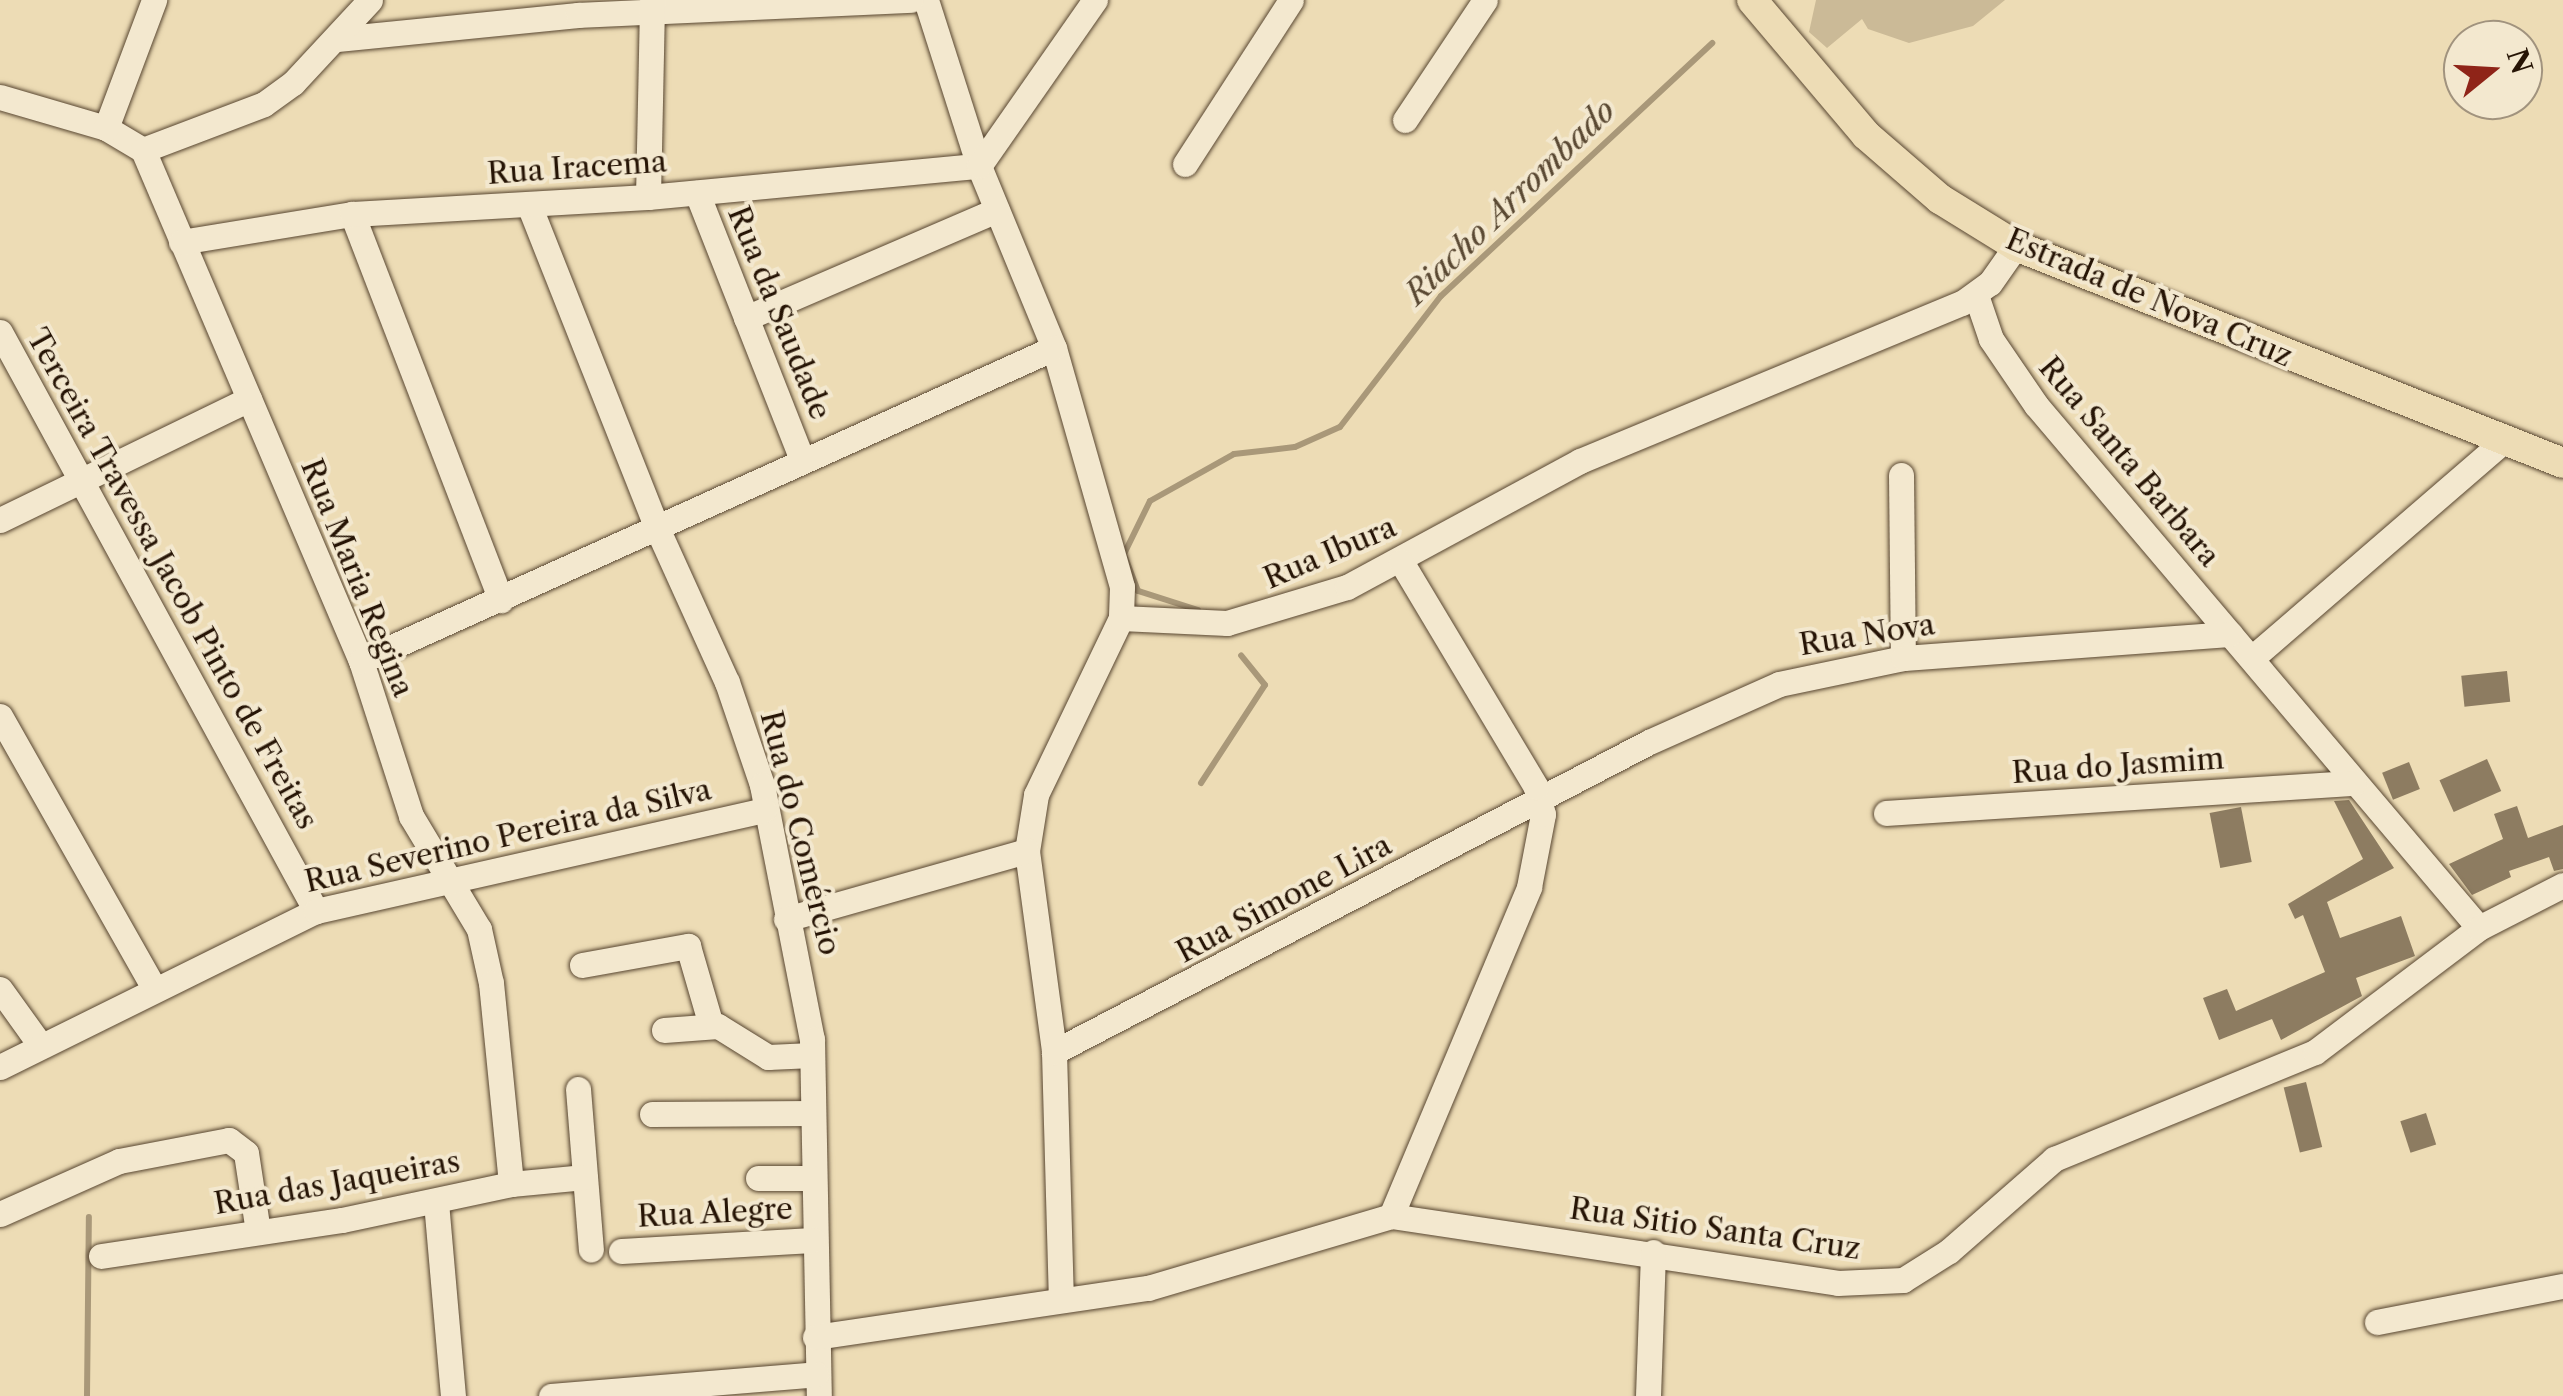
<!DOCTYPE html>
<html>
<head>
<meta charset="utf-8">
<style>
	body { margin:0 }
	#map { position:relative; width:2563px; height:1396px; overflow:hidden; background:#eddcb5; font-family:"Libre Caslon Text",serif }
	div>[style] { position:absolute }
	.green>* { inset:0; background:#cbba97 }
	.stream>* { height:6px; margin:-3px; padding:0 3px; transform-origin:3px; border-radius:3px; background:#a99879 }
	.building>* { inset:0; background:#8d7c61; transform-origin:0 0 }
	.roads { filter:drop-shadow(0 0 2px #584631) drop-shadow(0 0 2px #584631) }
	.minor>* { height:25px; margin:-12.5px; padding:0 12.5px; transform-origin:12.5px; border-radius:12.5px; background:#f3e8cf }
	.major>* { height:30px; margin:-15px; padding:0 15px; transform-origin:15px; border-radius:15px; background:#eddcb5 }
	span { translate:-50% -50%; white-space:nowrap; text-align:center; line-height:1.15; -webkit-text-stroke:8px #f3e8cf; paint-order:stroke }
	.street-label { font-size:30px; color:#261405 }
	.water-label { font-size:32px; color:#5a4933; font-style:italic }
	.north { position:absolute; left:2443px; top:20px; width:100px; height:100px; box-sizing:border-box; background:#f3e8cf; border:2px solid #a1937e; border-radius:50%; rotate:72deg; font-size:28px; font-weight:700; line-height:40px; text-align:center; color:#261405 }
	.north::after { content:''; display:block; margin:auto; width:35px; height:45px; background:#8f2418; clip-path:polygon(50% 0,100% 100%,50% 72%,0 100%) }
</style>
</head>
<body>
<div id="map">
	<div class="green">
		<i style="clip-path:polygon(1816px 0,2005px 0,1973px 26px,1909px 43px,1868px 29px,1862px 19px,1827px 48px,1809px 32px)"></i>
	</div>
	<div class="stream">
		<i style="left:1198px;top:610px;width:63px;rotate:-162.4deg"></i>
		<i style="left:1138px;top:591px;width:40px;rotate:-111deg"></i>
		<i style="left:1124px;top:554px;width:59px;rotate:-63.9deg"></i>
		<i style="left:1150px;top:501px;width:96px;rotate:-29.2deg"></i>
		<i style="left:1234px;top:454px;width:61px;rotate:-6.5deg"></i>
		<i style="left:1295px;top:447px;width:49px;rotate:-24deg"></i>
		<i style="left:1340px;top:427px;width:165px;rotate:-52.4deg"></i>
		<i style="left:1441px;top:296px;width:371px;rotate:-43deg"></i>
		<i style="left:1201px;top:783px;width:117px;rotate:-56.9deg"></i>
		<i style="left:1265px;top:685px;width:38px;rotate:-129deg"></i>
		<i style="left:87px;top:1396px;width:179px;rotate:-89.4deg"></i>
	</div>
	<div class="building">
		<i style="left:2507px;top:671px;width:31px;height:46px;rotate:84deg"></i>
		<i style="left:2487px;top:759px;width:35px;height:52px;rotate:66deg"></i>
		<i style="left:2409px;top:762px;width:29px;height:29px;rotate:68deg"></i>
		<i style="clip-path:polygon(2349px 800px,2394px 868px,2327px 902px,2340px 938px,2401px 916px,2415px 956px,2356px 978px,2362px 996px,2281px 1040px,2272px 1019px,2219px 1040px,2203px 998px,2227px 989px,2236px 1011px,2325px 972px,2303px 915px,2295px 919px,2288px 904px,2363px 859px,2334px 801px)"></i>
		<i style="clip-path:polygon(2517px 806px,2528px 838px,2563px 825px,2563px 869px,2554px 871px,2549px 857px,2509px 871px,2511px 877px,2472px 895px,2449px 864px,2503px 839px,2494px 814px)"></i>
		<i style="left:2241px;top:807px;width:56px;height:32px;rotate:79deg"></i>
		<i style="left:2306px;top:1082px;width:67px;height:23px;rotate:76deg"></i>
		<i style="left:2426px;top:1113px;width:33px;height:27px;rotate:72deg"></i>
	</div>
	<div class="roads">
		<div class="minor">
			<i style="left:926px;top:0;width:174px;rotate:72.3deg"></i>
			<i style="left:979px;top:166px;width:197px;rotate:67.6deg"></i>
			<i style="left:1054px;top:348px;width:248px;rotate:74.1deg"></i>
			<i style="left:1122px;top:587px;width:31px;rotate:92deg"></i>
			<i style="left:1121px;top:618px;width:196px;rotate:115.7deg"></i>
			<i style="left:1036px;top:795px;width:57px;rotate:99.1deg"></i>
			<i style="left:1027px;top:851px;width:203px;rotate:82.3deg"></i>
			<i style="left:1054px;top:1052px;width:247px;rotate:88.4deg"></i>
			<i style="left:337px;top:39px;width:242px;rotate:-5.7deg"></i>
			<i style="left:578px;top:15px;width:333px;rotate:-2.6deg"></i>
			<i style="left:0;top:97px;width:110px;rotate:16.3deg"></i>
			<i style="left:106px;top:128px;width:43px;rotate:30.7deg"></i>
			<i style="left:143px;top:150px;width:556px;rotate:66.9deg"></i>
			<i style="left:361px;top:661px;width:163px;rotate:72.1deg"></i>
			<i style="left:411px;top:816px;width:132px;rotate:59deg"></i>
			<i style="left:479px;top:929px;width:55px;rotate:77.5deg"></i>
			<i style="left:491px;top:983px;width:202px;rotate:84.3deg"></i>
			<i style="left:1405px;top:120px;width:144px;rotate:-56.3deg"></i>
			<i style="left:106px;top:128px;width:137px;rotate:-69.4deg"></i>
			<i style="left:143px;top:150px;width:129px;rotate:-20.8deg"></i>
			<i style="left:264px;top:104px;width:36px;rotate:-36deg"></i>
			<i style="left:293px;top:83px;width:113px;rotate:-47.1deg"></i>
			<i style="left:1185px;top:164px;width:195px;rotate:-57.1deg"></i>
			<i style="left:697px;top:193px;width:284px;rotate:68.5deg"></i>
			<i style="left:648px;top:197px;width:197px;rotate:-88.8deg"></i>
			<i style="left:529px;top:205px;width:347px;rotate:68.4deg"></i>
			<i style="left:657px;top:528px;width:169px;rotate:65.6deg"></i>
			<i style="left:727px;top:682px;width:109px;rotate:71.2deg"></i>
			<i style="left:762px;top:785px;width:259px;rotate:78.9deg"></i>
			<i style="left:812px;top:1039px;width:357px;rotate:88.9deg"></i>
			<i style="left:352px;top:214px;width:414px;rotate:68.9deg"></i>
			<i style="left:181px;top:242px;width:173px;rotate:-9.3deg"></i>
			<i style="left:352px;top:214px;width:296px;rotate:-3.3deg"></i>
			<i style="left:648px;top:197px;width:332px;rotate:-5.4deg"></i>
			<i style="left:979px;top:166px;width:203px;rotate:-55.1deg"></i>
			<i style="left:1976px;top:295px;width:46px;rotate:71.2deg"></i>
			<i style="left:1991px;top:339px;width:80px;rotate:55.7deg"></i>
			<i style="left:2036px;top:405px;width:685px;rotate:49.73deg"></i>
			<i style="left:746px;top:318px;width:273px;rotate:-23.3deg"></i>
			<i style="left:0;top:332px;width:660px;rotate:61.38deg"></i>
			<i style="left:1901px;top:475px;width:183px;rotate:89.4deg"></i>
			<i style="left:0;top:520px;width:277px;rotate:-25.9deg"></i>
			<i style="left:1121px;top:618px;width:106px;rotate:2.7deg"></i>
			<i style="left:1227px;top:623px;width:125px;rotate:-16.7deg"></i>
			<i style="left:1347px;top:587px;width:265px;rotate:-28.4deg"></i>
			<i style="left:1580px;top:461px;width:413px;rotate:-22.5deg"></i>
			<i style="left:1962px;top:303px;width:34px;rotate:-36deg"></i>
			<i style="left:1990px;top:283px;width:45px;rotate:-54.9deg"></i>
			<i style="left:2252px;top:658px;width:330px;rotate:-40.8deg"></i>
			<i style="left:361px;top:661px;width:760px;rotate:-24.31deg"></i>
			<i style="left:0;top:716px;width:313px;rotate:60.5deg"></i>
			<i style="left:1886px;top:813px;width:469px;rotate:-3.7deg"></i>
			<i style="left:786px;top:919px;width:250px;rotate:-15.8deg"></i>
			<i style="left:582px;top:965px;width:108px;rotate:-10.2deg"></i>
			<i style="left:688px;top:946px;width:82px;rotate:73.8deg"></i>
			<i style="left:0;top:989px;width:70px;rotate:54.3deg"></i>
			<i style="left:664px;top:1030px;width:54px;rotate:-4.2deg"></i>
			<i style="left:718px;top:1026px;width:59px;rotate:31.8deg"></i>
			<i style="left:768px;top:1057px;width:44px;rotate:-2.6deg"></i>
			<i style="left:1054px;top:1052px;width:671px;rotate:-27.52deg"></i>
			<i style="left:1649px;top:742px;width:142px;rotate:-24deg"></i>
			<i style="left:1779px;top:684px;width:127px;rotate:-11.8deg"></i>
			<i style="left:1903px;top:658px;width:328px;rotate:-4.2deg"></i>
			<i style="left:0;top:1067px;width:352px;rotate:-26.3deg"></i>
			<i style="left:316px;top:911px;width:459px;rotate:-12.7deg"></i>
			<i style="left:578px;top:1089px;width:161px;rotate:85.4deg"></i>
			<i style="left:652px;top:1114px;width:161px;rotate:-0.4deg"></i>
			<i style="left:758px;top:1178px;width:55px"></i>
			<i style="left:436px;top:1202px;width:195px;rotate:85deg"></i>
			<i style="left:0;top:1214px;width:130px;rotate:-24deg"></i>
			<i style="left:119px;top:1161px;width:112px;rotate:-10.8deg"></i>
			<i style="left:229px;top:1140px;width:21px;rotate:37deg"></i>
			<i style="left:246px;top:1153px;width:79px;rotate:81.3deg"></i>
			<i style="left:1391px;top:1216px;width:357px;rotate:-67.2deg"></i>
			<i style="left:1529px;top:887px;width:74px;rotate:-79.1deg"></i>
			<i style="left:1543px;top:814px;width:28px;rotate:-105deg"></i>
			<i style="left:1536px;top:787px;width:263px;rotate:-120.9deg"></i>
			<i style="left:621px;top:1251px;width:192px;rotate:-3.3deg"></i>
			<i style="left:101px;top:1256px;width:244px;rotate:-8.5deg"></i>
			<i style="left:342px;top:1220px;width:173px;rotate:-12deg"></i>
			<i style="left:511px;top:1184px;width:74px;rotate:-5.4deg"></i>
			<i style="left:2377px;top:1322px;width:189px;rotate:-11deg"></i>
			<i style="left:815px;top:1337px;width:337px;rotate:-8.4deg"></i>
			<i style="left:1148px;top:1288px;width:253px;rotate:-16.5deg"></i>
			<i style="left:1391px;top:1216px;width:452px;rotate:8.5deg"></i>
			<i style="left:1838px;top:1283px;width:65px;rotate:-2.6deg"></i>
			<i style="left:1903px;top:1280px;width:54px;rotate:-32.2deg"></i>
			<i style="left:1949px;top:1251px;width:140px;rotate:-41.2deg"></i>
			<i style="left:2054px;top:1159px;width:282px;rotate:-22.3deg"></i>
			<i style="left:2315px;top:1052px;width:206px;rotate:-37.1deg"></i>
			<i style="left:2479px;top:928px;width:94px;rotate:-27.1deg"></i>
			<i style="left:551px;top:1396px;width:266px;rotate:-4.7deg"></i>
			<i style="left:1648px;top:1396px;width:144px;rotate:-88deg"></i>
		</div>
		<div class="major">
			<i style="left:1752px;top:0;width:177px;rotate:49.8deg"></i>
			<i style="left:1866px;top:135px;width:98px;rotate:40.9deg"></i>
			<i style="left:1940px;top:199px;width:89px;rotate:31.7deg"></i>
			<i style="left:2016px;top:246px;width:588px;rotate:21.64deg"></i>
		</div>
	</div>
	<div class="street-label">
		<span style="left:577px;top:168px;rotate:-4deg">Rua Iracema</span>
		<span style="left:2149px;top:298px;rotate:23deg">Estrada de Nova Cruz</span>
		<span style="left:779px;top:313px;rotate:68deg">Rua da Saudade</span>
		<span style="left:2129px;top:462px;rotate:50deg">Rua Santa Barbara</span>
		<span style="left:1330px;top:553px;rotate:-23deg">Rua Ibura</span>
		<span style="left:357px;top:578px;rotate:68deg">Rua Maria Regina</span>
		<span style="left:172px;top:579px;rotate:61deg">Terceira Travessa Jacob Pinto de Freitas</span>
		<span style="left:1867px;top:635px;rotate:-9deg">Rua Nova</span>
		<span style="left:2118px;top:766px;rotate:-4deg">Rua do Jasmim</span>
		<span style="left:800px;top:833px;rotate:76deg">Rua do Comércio</span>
		<span style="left:508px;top:836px;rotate:-13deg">Rua Severino Pereira da Silva</span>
		<span style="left:1284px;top:899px;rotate:-28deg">Rua Simone Lira</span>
		<span style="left:337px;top:1183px;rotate:-10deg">Rua das Jaqueiras</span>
		<span style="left:715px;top:1213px;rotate:-3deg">Rua Alegre</span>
		<span style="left:1715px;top:1229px;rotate:8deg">Rua Sitio Santa Cruz</span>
	</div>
	<div class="water-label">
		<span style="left:1510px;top:202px;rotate:-44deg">Riacho Arrombado</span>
	</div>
	<div class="north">N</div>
</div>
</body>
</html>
